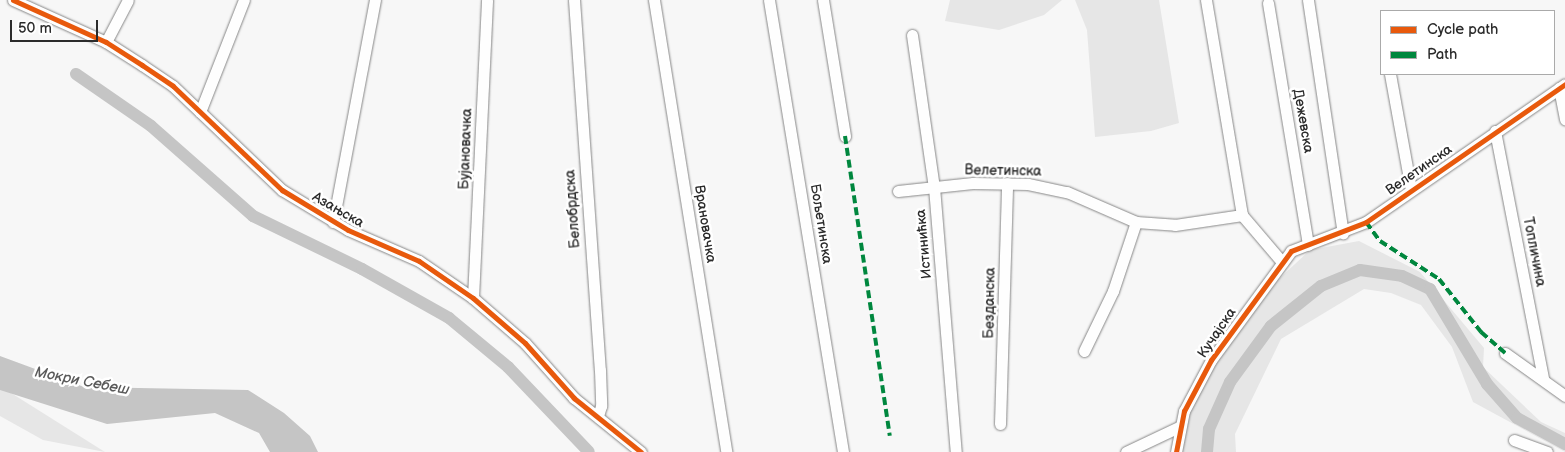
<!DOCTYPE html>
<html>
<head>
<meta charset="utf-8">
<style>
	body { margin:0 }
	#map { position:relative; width:1565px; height:452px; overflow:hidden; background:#f7f7f7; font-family:"Balsamiq Sans",sans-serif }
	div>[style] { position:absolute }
	.green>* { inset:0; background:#e6e6e6 }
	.water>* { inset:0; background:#c5c5c5 }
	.canal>* { height:12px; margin:-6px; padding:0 6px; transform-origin:6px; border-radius:6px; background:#c5c5c5 }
	.roads { filter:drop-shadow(0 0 1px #878787) drop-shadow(0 0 1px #878787) }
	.minor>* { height:11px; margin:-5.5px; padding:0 5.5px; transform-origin:5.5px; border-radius:5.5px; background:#fefefe }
	.quiet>* { height:4px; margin-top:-2px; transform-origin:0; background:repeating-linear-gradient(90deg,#00873e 0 8px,transparent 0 12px) }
	.cycleway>* { height:5px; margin:-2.5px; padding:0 2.5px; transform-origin:2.5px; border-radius:2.5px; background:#e8590c }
	span { translate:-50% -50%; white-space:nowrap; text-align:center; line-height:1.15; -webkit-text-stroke:5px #fff; paint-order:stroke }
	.street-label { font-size:14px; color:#2b2b2b }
	.water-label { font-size:15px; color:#5a5a5a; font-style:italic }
	.legend { position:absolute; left:1380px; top:10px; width:175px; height:65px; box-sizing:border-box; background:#fff; border:1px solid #aaa; margin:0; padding:6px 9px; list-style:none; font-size:15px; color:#2b2b2b }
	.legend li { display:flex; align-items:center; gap:10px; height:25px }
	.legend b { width:25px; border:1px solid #aaa }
	.scale { position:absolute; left:10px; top:20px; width:88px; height:22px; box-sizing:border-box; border:2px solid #2b2b2b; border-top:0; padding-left:6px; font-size:15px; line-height:18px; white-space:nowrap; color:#2b2b2b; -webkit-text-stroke:4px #fff; paint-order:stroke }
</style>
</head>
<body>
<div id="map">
	<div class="green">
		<i style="clip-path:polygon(950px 0,1062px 0,1044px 15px,999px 30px,945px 21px)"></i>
		<i style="clip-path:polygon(1075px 0,1159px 0,1179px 123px,1151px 131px,1095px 137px,1087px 30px)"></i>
		<i style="clip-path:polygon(1359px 241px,1420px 272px,1484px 348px,1483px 367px,1541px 422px,1565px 433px,1565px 452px,1473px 402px,1452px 347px,1421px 305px,1391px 293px,1364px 289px,1281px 339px,1235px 434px,1236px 452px,1183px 452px,1184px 426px,1213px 360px,1252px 304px,1310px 250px)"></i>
		<i style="clip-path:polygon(0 386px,105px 452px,43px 440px,0 416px)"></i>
	</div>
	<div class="water">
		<i style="clip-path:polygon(0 356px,84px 387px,248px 390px,284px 413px,310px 436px,318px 452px,270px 452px,259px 433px,215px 413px,107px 424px,0 390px)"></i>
	</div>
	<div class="canal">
		<i style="left:76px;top:74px;width:91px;rotate:34.7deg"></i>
		<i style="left:151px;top:126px;width:136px;rotate:41.4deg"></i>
		<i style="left:253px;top:216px;width:121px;rotate:25.9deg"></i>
		<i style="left:362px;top:269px;width:100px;rotate:29.4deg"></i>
		<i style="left:449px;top:318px;width:77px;rotate:39.7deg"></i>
		<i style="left:508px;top:367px;width:117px;rotate:46.4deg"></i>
		<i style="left:1207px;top:452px;width:23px;rotate:-85deg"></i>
		<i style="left:1209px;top:429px;width:51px;rotate:-65.9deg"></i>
		<i style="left:1230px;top:382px;width:69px;rotate:-53.8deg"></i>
		<i style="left:1271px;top:326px;width:64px;rotate:-38.7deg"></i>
		<i style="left:1321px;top:286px;width:42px;rotate:-22.3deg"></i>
		<i style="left:1360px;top:270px;width:42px;rotate:8.1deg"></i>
		<i style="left:1402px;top:276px;width:31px;rotate:25deg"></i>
		<i style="left:1430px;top:289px;width:111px;rotate:59deg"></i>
		<i style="left:1487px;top:384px;width:45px;rotate:48.6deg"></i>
		<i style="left:1517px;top:418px;width:55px;rotate:28.4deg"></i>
	</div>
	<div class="roads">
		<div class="minor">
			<i style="left:13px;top:0;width:102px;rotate:24.3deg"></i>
			<i style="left:106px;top:42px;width:43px;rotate:32.6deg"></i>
			<i style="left:142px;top:65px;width:37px;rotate:34deg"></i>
			<i style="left:173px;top:86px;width:151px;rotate:43.7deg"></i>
			<i style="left:282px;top:190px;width:77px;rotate:31.2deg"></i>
			<i style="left:348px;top:230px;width:77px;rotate:23.6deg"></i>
			<i style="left:419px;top:261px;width:65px;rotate:34.4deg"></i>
			<i style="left:473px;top:298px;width:69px;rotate:40.9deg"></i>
			<i style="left:525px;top:343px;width:74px;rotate:48.3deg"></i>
			<i style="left:574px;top:398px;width:86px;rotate:38.9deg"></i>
			<i style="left:574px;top:0;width:371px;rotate:86deg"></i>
			<i style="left:600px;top:370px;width:36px;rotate:88deg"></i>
			<i style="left:601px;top:406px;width:10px;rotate:107deg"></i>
			<i style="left:654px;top:0;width:458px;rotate:80.9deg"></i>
			<i style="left:769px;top:0;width:458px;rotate:80.7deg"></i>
			<i style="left:823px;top:0;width:138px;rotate:80.8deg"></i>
			<i style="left:1206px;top:0;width:218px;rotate:80.5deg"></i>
			<i style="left:1308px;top:0;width:236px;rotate:81.5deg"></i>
			<i style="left:1268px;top:3px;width:245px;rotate:80.6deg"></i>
			<i style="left:912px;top:35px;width:154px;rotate:81.8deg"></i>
			<i style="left:934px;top:187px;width:266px;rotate:85.3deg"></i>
			<i style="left:106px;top:42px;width:47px;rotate:-62.4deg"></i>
			<i style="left:1390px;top:74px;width:117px;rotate:79.7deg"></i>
			<i style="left:1559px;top:88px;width:32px;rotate:79deg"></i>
			<i style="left:200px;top:112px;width:120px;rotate:-68.6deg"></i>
			<i style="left:1495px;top:131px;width:253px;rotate:79deg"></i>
			<i style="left:898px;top:191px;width:75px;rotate:-6.1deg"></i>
			<i style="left:973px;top:183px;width:55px;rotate:1deg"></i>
			<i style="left:1028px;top:184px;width:40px;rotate:12deg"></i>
			<i style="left:1067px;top:192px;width:75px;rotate:23.5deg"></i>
			<i style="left:1136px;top:222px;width:39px;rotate:4deg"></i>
			<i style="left:1175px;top:225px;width:68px;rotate:-8.5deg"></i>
			<i style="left:1242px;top:215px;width:62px;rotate:49.6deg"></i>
			<i style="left:333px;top:222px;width:226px;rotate:-79.3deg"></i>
			<i style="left:473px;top:298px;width:298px;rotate:-87.3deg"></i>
			<i style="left:1084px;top:351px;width:67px;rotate:-64.2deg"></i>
			<i style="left:1113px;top:291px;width:73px;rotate:-71.6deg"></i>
			<i style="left:1505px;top:353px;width:74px;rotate:35.6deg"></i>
			<i style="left:1000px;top:424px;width:241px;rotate:-88.3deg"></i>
			<i style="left:1514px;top:440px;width:35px;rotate:20deg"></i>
			<i style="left:1126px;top:452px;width:59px;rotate:-25.3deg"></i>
			<i style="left:1176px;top:452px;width:42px;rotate:-79deg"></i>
			<i style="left:1184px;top:411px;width:58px;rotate:-62.1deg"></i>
			<i style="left:1211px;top:360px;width:135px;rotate:-53.7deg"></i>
			<i style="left:1291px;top:251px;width:80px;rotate:-21.1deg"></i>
			<i style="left:1366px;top:222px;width:242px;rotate:-34.7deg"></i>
		</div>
	</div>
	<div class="quiet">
		<i style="left:845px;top:136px;width:303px;rotate:81.5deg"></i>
		<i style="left:1366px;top:222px;width:24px;rotate:54deg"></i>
		<i style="left:1380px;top:241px;width:70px;rotate:32.8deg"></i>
		<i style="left:1439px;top:279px;width:68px;rotate:51.6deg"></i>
		<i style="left:1481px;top:332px;width:32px;rotate:41deg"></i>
	</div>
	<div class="cycleway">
		<i style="left:13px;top:0;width:102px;rotate:24.3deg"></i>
		<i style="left:106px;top:42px;width:43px;rotate:32.6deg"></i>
		<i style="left:142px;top:65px;width:37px;rotate:34deg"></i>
		<i style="left:173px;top:86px;width:151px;rotate:43.7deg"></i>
		<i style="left:282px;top:190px;width:77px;rotate:31.2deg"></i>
		<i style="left:348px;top:230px;width:77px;rotate:23.6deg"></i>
		<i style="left:419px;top:261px;width:65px;rotate:34.4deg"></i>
		<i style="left:473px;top:298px;width:69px;rotate:40.9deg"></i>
		<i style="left:525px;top:343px;width:74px;rotate:48.3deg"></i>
		<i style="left:574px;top:398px;width:86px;rotate:38.9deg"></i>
		<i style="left:1176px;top:452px;width:42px;rotate:-79deg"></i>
		<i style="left:1184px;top:411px;width:58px;rotate:-62.1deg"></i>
		<i style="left:1211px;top:360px;width:135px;rotate:-53.7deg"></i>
		<i style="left:1291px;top:251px;width:80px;rotate:-21.1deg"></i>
		<i style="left:1366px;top:222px;width:242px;rotate:-34.7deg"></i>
	</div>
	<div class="street-label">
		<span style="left:1303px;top:121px;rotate:80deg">Дежевска</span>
		<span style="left:466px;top:149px;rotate:-88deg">Бујановачка</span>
		<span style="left:1419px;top:170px;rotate:-35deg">Велетинска</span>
		<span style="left:1003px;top:171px;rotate:1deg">Велетинска</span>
		<span style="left:573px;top:209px;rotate:-94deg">Белобрдска</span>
		<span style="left:338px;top:210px;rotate:30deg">Азањска</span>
		<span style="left:705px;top:224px;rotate:81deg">Врановачка</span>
		<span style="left:821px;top:224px;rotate:81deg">Бољетинска</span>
		<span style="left:924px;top:244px;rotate:-95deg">Истинићка</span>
		<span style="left:1534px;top:252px;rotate:79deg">Топличина</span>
		<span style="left:990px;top:303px;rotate:-89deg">Безданска</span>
		<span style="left:1217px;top:333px;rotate:-56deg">Кучајска</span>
	</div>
	<div class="water-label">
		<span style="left:82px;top:381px;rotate:11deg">Мокри Себеш</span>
	</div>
	<ul class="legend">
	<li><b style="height:6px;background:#e8590c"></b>Cycle path</li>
	<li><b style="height:6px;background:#00873e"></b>Path</li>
	</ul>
	<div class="scale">50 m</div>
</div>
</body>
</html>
